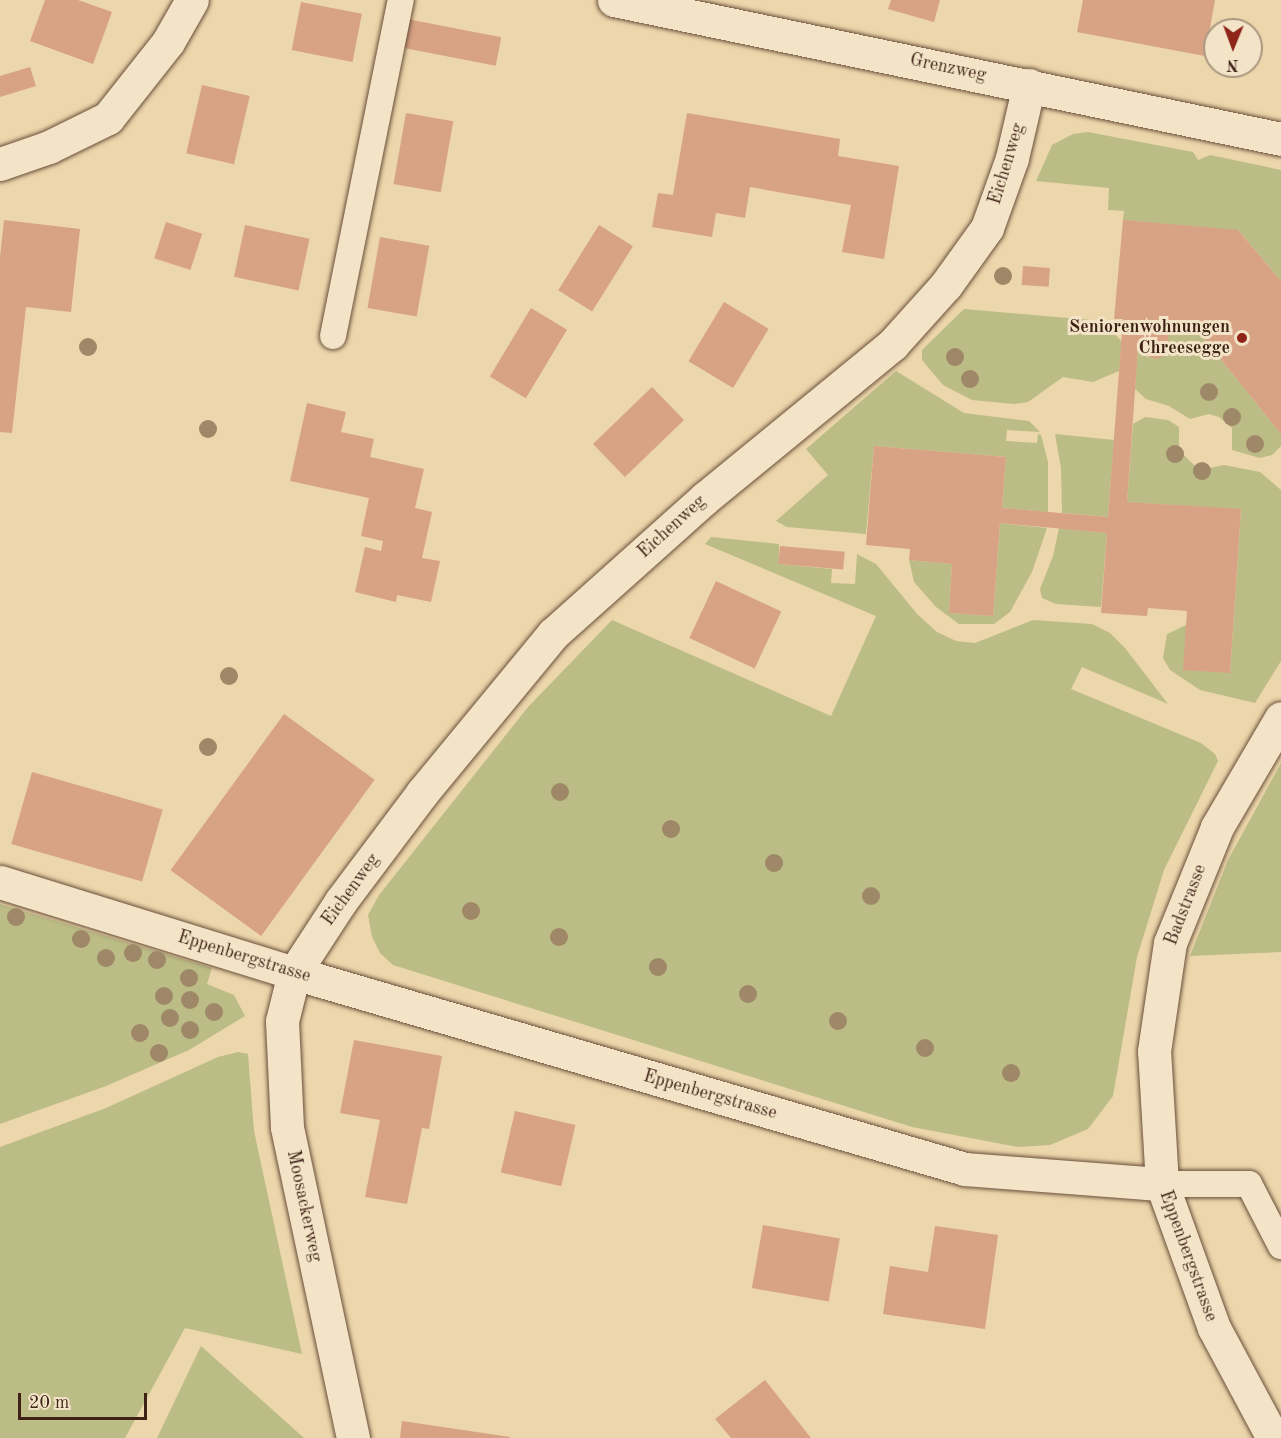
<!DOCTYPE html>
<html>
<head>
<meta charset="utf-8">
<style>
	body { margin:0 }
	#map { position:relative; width:1281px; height:1438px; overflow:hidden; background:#ecd6ab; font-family:"Old Standard TT",serif }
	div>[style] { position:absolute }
	.green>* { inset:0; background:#bcbc86 }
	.building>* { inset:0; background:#d8a284; transform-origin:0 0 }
	.roads { filter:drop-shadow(0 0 2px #6a4f3b) drop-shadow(0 0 2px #6a4f3b) }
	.service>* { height:26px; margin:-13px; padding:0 13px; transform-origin:13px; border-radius:13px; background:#f3e4c8 }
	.minor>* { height:33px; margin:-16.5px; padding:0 16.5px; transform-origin:16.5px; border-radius:16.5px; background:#f3e4c8 }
	.trees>* { width:18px; height:18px; margin:-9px; border-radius:50%; background:#9e8868 }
	.dots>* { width:16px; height:16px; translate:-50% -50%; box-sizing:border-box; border:3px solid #f3e4c8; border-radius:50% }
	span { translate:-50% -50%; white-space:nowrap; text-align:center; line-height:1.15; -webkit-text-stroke:6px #f3e4c8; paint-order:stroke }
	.street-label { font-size:18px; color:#3f2216 }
	.poi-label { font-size:18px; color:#3f2216; font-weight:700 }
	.right { translate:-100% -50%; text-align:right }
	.north { position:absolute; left:1203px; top:18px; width:60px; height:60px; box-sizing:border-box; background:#f3e4c8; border:2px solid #ab9681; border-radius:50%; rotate:181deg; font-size:16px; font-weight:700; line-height:24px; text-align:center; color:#3f2216 }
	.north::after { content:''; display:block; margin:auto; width:21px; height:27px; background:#8f2418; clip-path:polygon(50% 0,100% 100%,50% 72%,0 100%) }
	.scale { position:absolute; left:18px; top:1393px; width:129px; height:27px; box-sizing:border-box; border:3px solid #3f2216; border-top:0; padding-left:8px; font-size:18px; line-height:21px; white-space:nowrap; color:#3f2216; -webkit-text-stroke:4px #f3e4c8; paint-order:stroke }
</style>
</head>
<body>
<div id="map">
	<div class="green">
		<i style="clip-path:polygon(1088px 132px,1193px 152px,1198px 160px,1210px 155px,1281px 170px,1281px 281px,1239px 231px,1123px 220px,1124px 211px,1108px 210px,1109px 188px,1036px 181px,1052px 145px,1073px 134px)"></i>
		<i style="clip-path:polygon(964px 309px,1103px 321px,1122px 342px,1119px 371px,1093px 382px,1063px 377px,1028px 402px,1014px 404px,972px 400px,943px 385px,922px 360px,922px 350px)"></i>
		<i style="clip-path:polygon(1169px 325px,1194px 326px,1281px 434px,1281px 446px,1272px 455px,1260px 458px,1232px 450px,1232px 428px,1219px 417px,1209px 414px,1190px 419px,1169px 406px,1146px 399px,1135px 389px,1138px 349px,1147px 357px,1166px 355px)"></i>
		<i style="clip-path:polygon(896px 371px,964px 413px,1029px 421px,1040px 432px,1007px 430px,1006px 441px,1037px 443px,1038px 434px,1041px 435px,1048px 462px,1048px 512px,1002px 508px,1006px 457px,874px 446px,866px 534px,787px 527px,776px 521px,828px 475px,806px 449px)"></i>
		<i style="clip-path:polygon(1145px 417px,1168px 420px,1179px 427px,1179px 450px,1194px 465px,1210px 468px,1224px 465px,1260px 472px,1281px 490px,1281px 661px,1255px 703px,1200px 690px,1170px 670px,1163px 658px,1167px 634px,1186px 625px,1230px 672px,1241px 510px,1127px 502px,1133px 424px)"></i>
		<i style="clip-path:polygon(1055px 434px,1114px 440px,1108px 517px,1062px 513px,1061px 468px)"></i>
		<i style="clip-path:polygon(1000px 523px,1047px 528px,1032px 572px,1010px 612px,994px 624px,959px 624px,936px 607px,914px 582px,909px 560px,952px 564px,949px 613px,993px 616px)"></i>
		<i style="clip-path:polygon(1059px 528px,1107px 533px,1101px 607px,1056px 604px,1042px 598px,1040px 589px,1053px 556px)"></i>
		<i style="clip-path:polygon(711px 537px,779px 544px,779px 564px,832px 569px,831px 583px,855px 584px,857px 554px,876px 564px,918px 615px,937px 632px,956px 641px,975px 643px,1033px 620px,1092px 624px,1110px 633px,1125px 648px,1168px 704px,1082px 667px,1071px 689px,1201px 743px,1215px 754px,1218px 761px,1164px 870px,1137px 957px,1113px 1096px,1088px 1129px,1050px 1145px,1018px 1147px,912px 1127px,393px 965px,380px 953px,372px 937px,368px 915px,379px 895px,528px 707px,612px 620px,831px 716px,876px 616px,705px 544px)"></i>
		<i style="clip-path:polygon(1281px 763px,1281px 952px,1190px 956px,1228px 860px)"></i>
		<i style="clip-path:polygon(0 904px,212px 968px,207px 984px,234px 995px,245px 1016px,189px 1050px,106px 1086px,0 1124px)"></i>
		<i style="clip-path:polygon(238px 1052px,248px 1054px,254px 1131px,302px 1354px,185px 1328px,125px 1438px,0 1438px,0 1147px,106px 1108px,218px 1057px)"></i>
		<i style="clip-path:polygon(201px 1346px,304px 1438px,157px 1438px)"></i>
	</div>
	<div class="building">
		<i style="clip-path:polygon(45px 0,78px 0,112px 12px,93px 64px,30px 41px)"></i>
		<i style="clip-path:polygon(891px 0,940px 0,934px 22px,888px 9px)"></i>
		<i style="clip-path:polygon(1083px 0,1215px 0,1205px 56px,1077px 32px)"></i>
		<i style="left:301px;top:2px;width:62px;height:49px;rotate:11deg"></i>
		<i style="left:407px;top:19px;width:96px;height:29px;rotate:11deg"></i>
		<i style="clip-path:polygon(30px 67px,36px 86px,0 97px,0 76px)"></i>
		<i style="left:202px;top:85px;width:49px;height:70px;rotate:13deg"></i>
		<i style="left:406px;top:113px;width:48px;height:72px;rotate:10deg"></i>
		<i style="clip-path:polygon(687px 113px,840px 139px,838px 156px,899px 166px,884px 259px,842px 252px,851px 205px,750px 187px,745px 218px,716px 213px,712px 237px,652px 227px,658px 193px,673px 195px)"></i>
		<i style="clip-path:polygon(4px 220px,80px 229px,71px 312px,26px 307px,12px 433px,0 432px,0 257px)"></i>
		<i style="clip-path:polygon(1123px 220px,1238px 230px,1281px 281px,1281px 434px,1194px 326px,1169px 325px,1168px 349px,1166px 355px,1157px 359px,1141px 354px,1138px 349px,1127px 502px,1241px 509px,1230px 673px,1183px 670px,1187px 611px,1148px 608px,1147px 616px,1101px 613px,1107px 533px,1000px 523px,993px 616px,949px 613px,952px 564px,909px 560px,910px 549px,866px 545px,874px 446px,1006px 457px,1002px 508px,1108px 517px,1123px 319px,1114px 319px)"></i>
		<i style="left:166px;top:222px;width:38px;height:38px;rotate:18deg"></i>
		<i style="left:245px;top:225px;width:66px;height:53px;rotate:12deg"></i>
		<i style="left:599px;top:225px;width:40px;height:77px;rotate:32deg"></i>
		<i style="left:380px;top:237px;width:50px;height:72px;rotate:10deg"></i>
		<i style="left:1023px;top:266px;width:27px;height:19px;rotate:4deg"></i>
		<i style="left:724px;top:302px;width:52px;height:69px;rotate:31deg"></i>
		<i style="left:531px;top:308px;width:42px;height:80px;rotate:31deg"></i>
		<i style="left:652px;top:387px;width:46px;height:82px;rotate:46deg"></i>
		<i style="clip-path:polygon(307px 403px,346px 412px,341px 432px,374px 439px,370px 457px,424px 469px,415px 508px,432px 512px,422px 558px,440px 561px,431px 602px,397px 595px,396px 602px,355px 592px,365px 547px,381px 551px,383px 541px,361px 536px,369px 498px,290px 481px)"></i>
		<i style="left:780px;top:546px;width:65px;height:18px;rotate:5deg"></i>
		<i style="left:716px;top:581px;width:72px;height:63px;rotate:25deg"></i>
		<i style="left:284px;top:714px;width:112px;height:193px;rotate:36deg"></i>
		<i style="left:32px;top:772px;width:136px;height:75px;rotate:16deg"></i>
		<i style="clip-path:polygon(354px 1040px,442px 1056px,429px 1129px,422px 1128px,407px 1204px,365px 1197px,380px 1120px,340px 1113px)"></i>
		<i style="left:515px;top:1111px;width:62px;height:63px;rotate:13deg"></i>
		<i style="left:763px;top:1225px;width:78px;height:64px;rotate:10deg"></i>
		<i style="clip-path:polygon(935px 1226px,998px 1235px,985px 1329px,883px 1314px,890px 1266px,928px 1272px)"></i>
		<i style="clip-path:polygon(765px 1380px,811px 1438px,731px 1438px,715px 1419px)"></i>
		<i style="clip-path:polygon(402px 1421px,510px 1437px,510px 1438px,400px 1438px)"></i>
	</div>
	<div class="roads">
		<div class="service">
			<i style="left:333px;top:336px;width:343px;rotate:-78.6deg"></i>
			<i style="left:1162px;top:1184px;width:87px"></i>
			<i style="left:1249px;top:1184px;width:70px;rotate:62.7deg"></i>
		</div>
		<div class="minor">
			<i style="left:614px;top:0;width:681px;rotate:11.77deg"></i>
			<i style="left:0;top:164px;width:52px;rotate:-19.1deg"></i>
			<i style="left:49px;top:147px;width:66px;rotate:-26.2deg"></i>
			<i style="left:108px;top:118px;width:97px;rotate:-51.7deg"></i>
			<i style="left:168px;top:42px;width:48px;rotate:-60.3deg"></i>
			<i style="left:0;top:882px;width:308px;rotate:17.2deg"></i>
			<i style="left:294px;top:973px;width:699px;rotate:16.28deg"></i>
			<i style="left:965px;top:1169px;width:198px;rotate:4.4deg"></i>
			<i style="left:353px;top:1438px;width:318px;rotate:-102deg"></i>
			<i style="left:287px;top:1127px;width:106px;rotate:-92.7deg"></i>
			<i style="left:282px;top:1021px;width:49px;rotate:-76deg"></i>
			<i style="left:294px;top:973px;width:86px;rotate:-56.9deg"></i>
			<i style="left:341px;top:901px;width:135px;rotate:-53.1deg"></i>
			<i style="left:422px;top:793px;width:206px;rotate:-50.5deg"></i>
			<i style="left:553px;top:634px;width:204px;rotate:-41.8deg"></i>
			<i style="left:705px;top:498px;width:242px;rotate:-39.3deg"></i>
			<i style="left:892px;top:345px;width:81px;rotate:-48deg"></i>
			<i style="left:946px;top:285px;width:70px;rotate:-54.3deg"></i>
			<i style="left:987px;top:228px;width:74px;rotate:-70.3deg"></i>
			<i style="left:1012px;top:158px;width:75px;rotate:-76.9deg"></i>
			<i style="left:1273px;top:1438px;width:125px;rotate:-118.2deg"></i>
			<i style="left:1214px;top:1328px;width:153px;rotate:-109.9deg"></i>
			<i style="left:1162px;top:1184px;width:133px;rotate:-93.4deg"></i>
			<i style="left:1154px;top:1051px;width:109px;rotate:-81.6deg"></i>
			<i style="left:1170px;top:943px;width:125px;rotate:-67.9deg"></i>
			<i style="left:1217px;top:827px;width:126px;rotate:-59.6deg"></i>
		</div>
	</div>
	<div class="trees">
		<i style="left:1003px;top:276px"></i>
		<i style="left:88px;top:347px"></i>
		<i style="left:955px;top:357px"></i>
		<i style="left:970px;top:379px"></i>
		<i style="left:1209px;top:392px"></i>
		<i style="left:1232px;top:417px"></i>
		<i style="left:208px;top:429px"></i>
		<i style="left:1255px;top:444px"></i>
		<i style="left:1175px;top:454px"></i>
		<i style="left:1202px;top:471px"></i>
		<i style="left:229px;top:676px"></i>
		<i style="left:208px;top:747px"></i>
		<i style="left:560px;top:792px"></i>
		<i style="left:671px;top:829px"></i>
		<i style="left:774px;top:863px"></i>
		<i style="left:871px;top:896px"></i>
		<i style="left:471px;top:911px"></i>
		<i style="left:16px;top:917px"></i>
		<i style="left:559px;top:937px"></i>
		<i style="left:81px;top:939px"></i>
		<i style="left:133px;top:953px"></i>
		<i style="left:106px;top:958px"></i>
		<i style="left:157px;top:960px"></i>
		<i style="left:658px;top:967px"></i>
		<i style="left:189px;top:978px"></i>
		<i style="left:748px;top:994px"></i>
		<i style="left:164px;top:996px"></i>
		<i style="left:190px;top:1000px"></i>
		<i style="left:214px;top:1012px"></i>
		<i style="left:170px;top:1018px"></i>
		<i style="left:838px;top:1021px"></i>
		<i style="left:190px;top:1030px"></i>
		<i style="left:140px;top:1033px"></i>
		<i style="left:925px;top:1048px"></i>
		<i style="left:159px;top:1053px"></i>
		<i style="left:1011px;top:1073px"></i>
	</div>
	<div class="dots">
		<i style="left:1242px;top:338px;background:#8f2418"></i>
	</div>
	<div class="street-label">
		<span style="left:948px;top:68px;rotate:12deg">Grenzweg</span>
		<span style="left:1007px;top:164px;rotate:-73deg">Eichenweg</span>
		<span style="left:672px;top:527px;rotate:-42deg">Eichenweg</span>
		<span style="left:351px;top:890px;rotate:-54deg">Eichenweg</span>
		<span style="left:1186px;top:905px;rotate:-69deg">Badstrasse</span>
		<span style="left:244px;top:957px;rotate:17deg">Eppenbergstrasse</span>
		<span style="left:710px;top:1095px;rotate:16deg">Eppenbergstrasse</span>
		<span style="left:304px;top:1206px;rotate:78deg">Moosackerweg</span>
		<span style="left:1188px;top:1256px;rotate:70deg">Eppenbergstrasse</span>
	</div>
	<div class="poi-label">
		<span class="right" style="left:1230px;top:338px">Seniorenwohnungen<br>Chreesegge</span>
	</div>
	<div class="north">N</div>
	<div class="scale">20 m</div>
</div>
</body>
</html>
